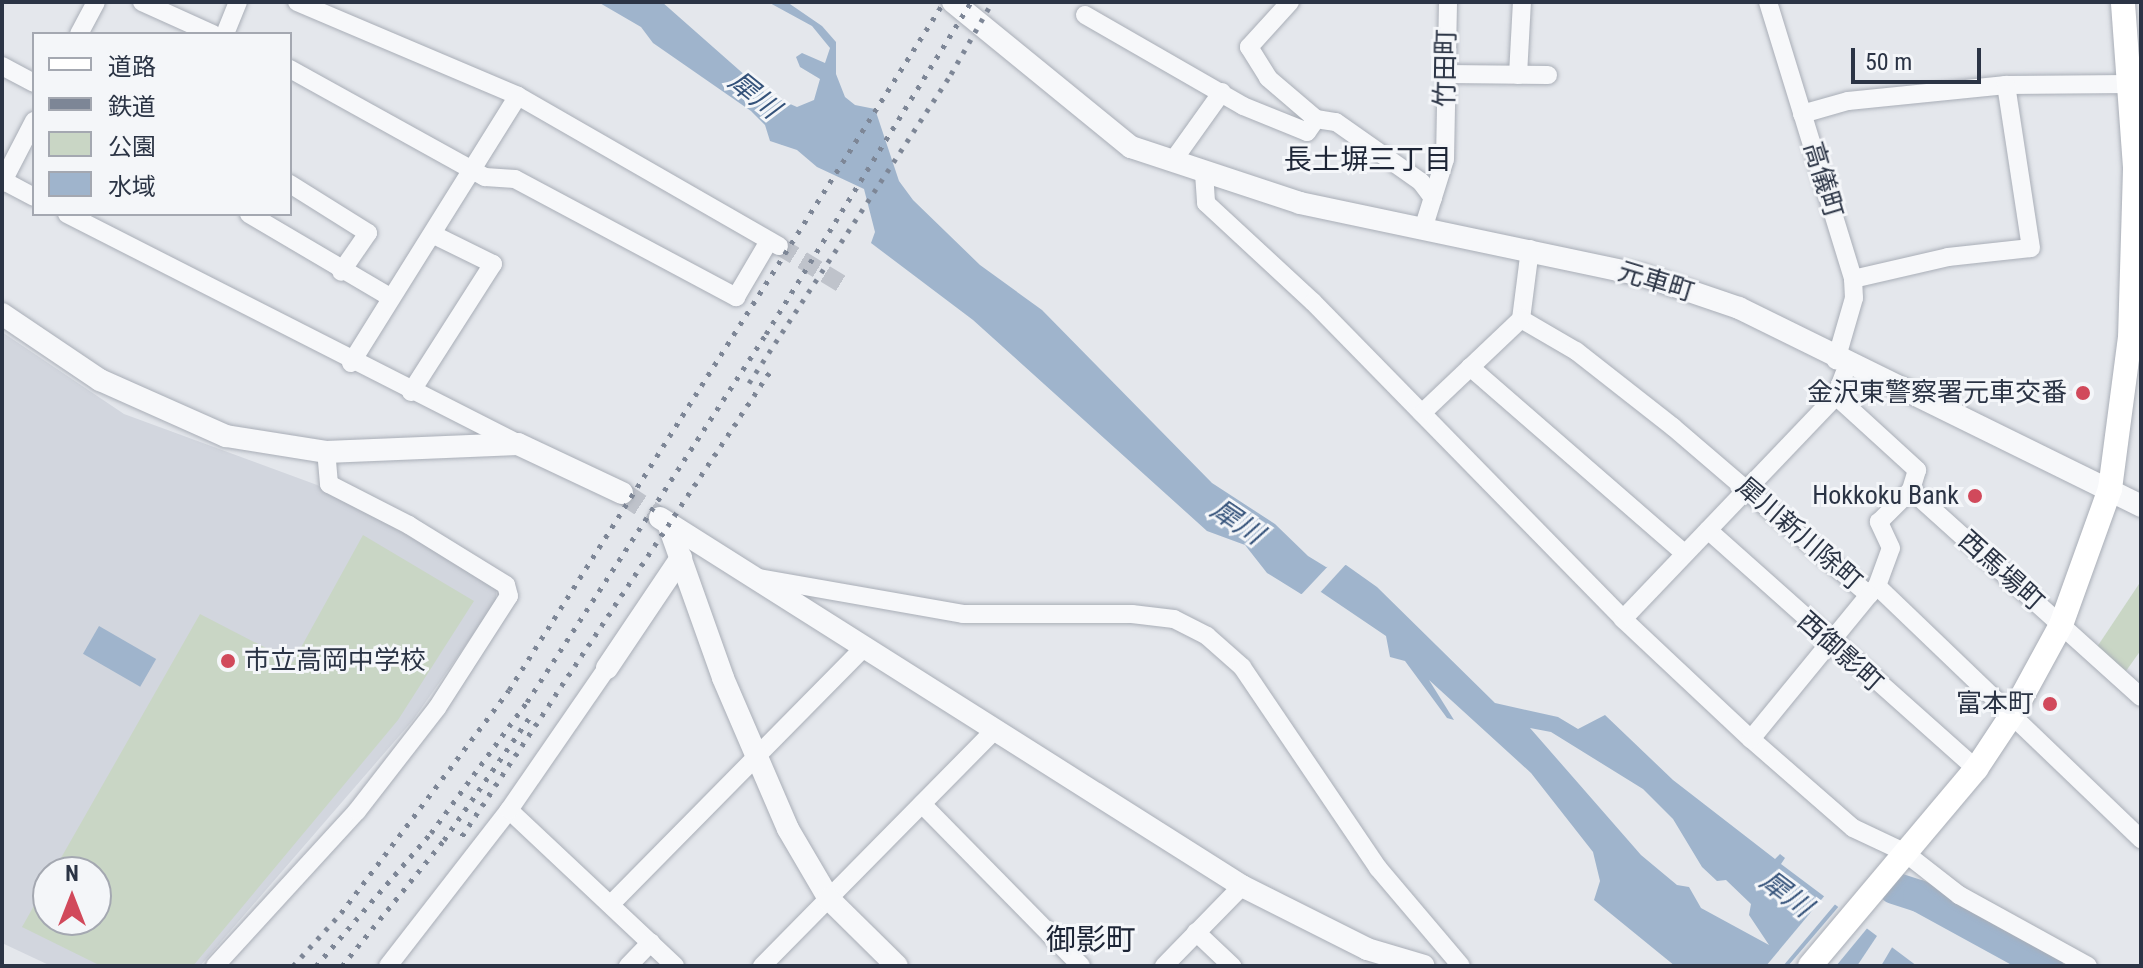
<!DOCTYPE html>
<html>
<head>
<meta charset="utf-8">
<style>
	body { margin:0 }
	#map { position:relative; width:2143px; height:968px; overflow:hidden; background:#e4e7ec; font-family:"Roboto Condensed","Noto Sans JP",sans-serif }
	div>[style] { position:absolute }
	.built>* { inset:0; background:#d2d6de }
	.green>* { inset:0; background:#c9d6c5 }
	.water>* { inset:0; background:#9fb4cc; transform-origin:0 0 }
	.pier>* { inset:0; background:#e4e7ec }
	.river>* { height:32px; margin:-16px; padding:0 16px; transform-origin:16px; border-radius:16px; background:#9fb4cc }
	.minor-tunnel>* { height:18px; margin-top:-9px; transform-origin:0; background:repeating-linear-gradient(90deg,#bfc3cb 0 18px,transparent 0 27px) }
	.tertiary-tunnel>* { height:22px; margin-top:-11px; transform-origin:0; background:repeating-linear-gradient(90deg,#bfc3cb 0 22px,transparent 0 33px) }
	.roads { filter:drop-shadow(0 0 2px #a9aeb7) drop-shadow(0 0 2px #a9aeb7) }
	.minor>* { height:18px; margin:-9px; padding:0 9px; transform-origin:9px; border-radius:9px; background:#f7f8fa }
	.tertiary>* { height:22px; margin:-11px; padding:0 11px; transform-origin:11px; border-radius:11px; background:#f7f8fa }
	.secondary>* { height:24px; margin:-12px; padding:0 12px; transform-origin:12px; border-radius:12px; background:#fff }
	.rail>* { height:5px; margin-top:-2.5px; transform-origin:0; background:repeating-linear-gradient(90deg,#7d8696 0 4px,transparent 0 12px) }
	.dots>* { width:22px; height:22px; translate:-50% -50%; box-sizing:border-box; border:4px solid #f4f6f9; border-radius:50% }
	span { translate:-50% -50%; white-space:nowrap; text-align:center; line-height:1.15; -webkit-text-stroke:6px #f4f6f9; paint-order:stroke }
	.street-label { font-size:26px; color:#2b3445 }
	.poi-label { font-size:26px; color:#2b3445 }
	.right { translate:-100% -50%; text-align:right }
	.left { translate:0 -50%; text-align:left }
	.water-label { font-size:28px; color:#34527a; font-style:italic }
	.neighbourhood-label { font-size:28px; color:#1d2536 }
	.quarter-label { font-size:30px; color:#1d2536 }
	.frame { position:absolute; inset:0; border:4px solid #2b3445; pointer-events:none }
	.legend { position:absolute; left:32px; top:32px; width:260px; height:184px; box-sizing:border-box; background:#f4f6f9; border:2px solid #a4a8b1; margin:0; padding:10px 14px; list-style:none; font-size:24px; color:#2b3445 }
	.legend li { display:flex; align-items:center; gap:16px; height:40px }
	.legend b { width:40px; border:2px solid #a4a8b1 }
	.north { position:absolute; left:32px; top:856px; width:80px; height:80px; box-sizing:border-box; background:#f4f6f9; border:2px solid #a4a8b1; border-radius:50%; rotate:0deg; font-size:22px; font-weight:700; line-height:32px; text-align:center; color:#2b3445 }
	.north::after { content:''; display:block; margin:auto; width:28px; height:36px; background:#d1495b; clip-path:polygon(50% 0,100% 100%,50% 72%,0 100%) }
	.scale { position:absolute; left:1851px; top:48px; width:130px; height:36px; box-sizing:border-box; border:4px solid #2b3445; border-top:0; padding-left:10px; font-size:24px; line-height:28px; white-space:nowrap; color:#2b3445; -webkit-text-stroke:6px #f4f6f9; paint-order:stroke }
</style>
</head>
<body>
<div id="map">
	<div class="built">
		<i style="clip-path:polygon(evenodd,2px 332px,124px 414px,328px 489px,496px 587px,496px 602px,413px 720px,200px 966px,51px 966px,2px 943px,2px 332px,48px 872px,96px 872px,96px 920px,48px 920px,48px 872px)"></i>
	</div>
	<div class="green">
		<i style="clip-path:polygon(363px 535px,474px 601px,398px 720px,193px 966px,101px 966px,22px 927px,48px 881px,48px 920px,96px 920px,96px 872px,53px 872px,200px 614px,293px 662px)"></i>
		<i style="clip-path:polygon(2141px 581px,2141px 650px,2126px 671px,2097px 647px)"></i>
	</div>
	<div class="water">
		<i style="clip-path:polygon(evenodd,598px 2px,662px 2px,765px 93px,797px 107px,814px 100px,820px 79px,800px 67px,796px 57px,802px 53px,825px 63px,830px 48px,812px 26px,768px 2px,787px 2px,822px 26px,836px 42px,836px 74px,845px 97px,855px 105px,875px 109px,899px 181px,913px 200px,980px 265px,1042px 310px,1212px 483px,1275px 524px,1308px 556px,1326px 567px,1346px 565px,1377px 587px,1495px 703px,1558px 717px,1578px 729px,1605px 715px,1673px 780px,1775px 859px,1780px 854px,1785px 858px,1781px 864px,1917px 966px,1675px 966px,1594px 900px,1600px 881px,1593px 852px,1531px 773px,1429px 680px,1454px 720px,1447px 718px,1405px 661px,1390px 657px,1386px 636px,1321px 592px,1301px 594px,1267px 573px,1245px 545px,1207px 531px,973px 320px,871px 243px,875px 232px,864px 189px,817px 167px,797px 150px,770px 141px,765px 125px,751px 111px,653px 43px,641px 27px,598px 2px,1530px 728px,1551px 732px,1643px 789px,1673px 819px,1702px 867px,1717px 881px,1726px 880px,1751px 904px,1749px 915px,1769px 945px,1701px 908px,1689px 887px,1677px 885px,1641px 855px,1530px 728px)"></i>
		<i style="left:99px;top:626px;width:66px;height:32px;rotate:30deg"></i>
	</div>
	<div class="pier">
		<i style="clip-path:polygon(1348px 562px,1316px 597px,1299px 597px,1331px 563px)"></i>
		<i style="clip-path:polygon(1826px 894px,1837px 902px,1783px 966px,1766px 966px)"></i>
		<i style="clip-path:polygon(1840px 905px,1869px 926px,1836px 966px,1788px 966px)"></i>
		<i style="clip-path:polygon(1879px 933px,1894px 944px,1881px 966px,1857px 966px)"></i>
	</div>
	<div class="river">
		<i style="left:1894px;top:888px;width:26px;rotate:18deg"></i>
		<i style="left:1919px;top:896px;width:146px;rotate:28.7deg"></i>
	</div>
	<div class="minor-tunnel">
		<i style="left:779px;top:246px;width:77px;rotate:31.2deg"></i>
	</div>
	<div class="tertiary-tunnel">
		<i style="left:622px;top:493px;width:45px;rotate:33.3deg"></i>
	</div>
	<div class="roads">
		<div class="minor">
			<i style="left:142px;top:2px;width:78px;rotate:24.3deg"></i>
			<i style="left:297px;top:2px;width:240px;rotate:23deg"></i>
			<i style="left:518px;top:96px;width:301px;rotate:29.9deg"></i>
			<i style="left:1290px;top:2px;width:61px;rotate:132.3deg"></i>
			<i style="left:1249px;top:47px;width:36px;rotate:58deg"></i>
			<i style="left:1268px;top:78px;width:63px;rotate:40.5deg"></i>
			<i style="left:1768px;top:2px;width:290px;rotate:72.9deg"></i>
			<i style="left:1853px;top:279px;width:19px;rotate:87deg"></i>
			<i style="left:1854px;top:298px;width:65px;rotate:106.2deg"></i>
			<i style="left:1085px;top:15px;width:182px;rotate:29.9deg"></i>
			<i style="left:1243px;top:106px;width:69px;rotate:22.1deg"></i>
			<i style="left:1307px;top:132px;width:16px;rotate:-55deg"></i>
			<i style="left:1316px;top:119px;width:20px;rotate:9deg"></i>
			<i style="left:1336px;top:122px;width:104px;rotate:35.2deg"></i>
			<i style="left:1421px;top:182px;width:20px;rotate:53deg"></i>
			<i style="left:79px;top:34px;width:36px;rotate:-62deg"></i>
			<i style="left:225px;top:34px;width:35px;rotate:-68deg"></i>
			<i style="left:2px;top:66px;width:36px;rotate:28deg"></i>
			<i style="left:290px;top:69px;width:223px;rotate:29deg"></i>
			<i style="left:485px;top:177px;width:30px;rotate:4deg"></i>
			<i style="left:515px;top:179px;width:251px;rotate:28.1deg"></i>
			<i style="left:736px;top:297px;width:65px;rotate:-59.5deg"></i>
			<i style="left:1446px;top:74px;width:102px;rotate:0.6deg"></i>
			<i style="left:1518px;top:75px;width:73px;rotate:-86.9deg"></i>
			<i style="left:1802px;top:114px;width:48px;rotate:-15.8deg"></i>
			<i style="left:1848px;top:101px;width:159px;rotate:-5.8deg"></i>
			<i style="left:2006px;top:85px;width:124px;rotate:-0.5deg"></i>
			<i style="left:1172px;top:162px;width:86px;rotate:-54.5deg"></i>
			<i style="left:1204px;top:173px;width:30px;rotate:86deg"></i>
			<i style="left:1206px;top:203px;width:146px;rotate:42.8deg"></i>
			<i style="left:1313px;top:302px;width:443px;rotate:45.6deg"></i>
			<i style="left:1623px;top:619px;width:175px;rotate:43.2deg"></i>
			<i style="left:1751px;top:739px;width:135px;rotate:41.1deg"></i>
			<i style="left:1853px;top:828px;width:56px;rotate:25.2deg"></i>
			<i style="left:1904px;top:852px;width:70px;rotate:38deg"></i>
			<i style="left:1959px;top:895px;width:147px;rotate:28.8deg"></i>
			<i style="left:2px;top:180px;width:36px;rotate:28deg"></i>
			<i style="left:2px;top:183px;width:70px;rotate:-62.7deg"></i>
			<i style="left:290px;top:184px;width:92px;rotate:32.1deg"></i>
			<i style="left:368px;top:233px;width:47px;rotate:124.7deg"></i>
			<i style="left:67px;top:214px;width:505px;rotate:26.97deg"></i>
			<i style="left:249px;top:214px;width:164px;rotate:30.5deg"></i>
			<i style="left:1424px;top:226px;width:70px;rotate:-72.6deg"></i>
			<i style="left:1445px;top:159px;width:157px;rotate:-88.9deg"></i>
			<i style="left:1530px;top:249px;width:71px;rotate:97.3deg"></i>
			<i style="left:1521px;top:319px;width:64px;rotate:30.2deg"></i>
			<i style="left:1576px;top:351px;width:123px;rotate:38.1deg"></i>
			<i style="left:1673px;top:427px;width:258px;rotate:40.6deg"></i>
			<i style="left:1869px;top:595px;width:12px;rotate:-48deg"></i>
			<i style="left:1877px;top:586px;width:366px;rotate:43.8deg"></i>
			<i style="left:1853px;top:279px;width:98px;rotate:-13deg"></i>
			<i style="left:1948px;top:257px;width:83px;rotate:-6.2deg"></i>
			<i style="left:2031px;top:248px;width:165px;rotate:-98.7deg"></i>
			<i style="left:351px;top:363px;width:315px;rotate:-58deg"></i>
			<i style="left:1848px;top:364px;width:34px;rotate:111deg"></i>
			<i style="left:1836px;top:396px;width:110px;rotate:42.4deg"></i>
			<i style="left:1917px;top:470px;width:21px;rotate:107deg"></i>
			<i style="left:1911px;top:490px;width:309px;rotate:42deg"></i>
			<i style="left:1470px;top:367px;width:284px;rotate:41deg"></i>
			<i style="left:411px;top:392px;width:152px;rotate:-57.4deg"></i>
			<i style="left:493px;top:264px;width:66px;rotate:-153.8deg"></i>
			<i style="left:1422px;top:413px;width:137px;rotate:-43.5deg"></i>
			<i style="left:1708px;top:530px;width:359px;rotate:41.7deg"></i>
			<i style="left:759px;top:578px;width:207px;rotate:10deg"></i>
			<i style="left:963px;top:614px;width:169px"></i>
			<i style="left:1132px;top:614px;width:42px;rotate:6.8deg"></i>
			<i style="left:1174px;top:619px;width:37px;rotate:27deg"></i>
			<i style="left:1207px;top:636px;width:47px;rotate:41.5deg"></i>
			<i style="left:1242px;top:667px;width:243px;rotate:55.9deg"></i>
			<i style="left:1378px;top:868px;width:128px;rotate:49.7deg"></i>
			<i style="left:1877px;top:586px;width:40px;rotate:-69.8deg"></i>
			<i style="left:1891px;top:548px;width:29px;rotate:-115deg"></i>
			<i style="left:1879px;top:522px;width:45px;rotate:-45deg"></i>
			<i style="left:1623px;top:619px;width:308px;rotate:-46.3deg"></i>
			<i style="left:1751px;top:739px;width:186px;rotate:-50.7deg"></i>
			<i style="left:922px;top:804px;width:227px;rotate:45.5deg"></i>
			<i style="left:509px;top:810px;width:228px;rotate:43.2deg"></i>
			<i style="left:612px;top:903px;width:361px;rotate:-45.4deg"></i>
			<i style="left:1196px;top:932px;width:50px;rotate:43.4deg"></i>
			<i style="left:215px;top:966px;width:210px;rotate:-47.5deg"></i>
			<i style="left:357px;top:811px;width:130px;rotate:-52.2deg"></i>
			<i style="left:437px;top:708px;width:133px;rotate:-57.3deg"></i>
			<i style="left:509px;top:596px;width:11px;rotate:-105deg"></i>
			<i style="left:506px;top:585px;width:114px;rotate:-148.3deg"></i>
			<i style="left:409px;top:525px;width:90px;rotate:-152.9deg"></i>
			<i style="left:329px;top:484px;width:32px;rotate:-95deg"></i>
			<i style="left:388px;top:966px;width:197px;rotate:-52.2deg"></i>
			<i style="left:509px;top:810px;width:173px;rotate:-55.4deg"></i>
			<i style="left:628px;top:966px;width:33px;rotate:-46deg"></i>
			<i style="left:762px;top:966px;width:332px;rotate:-45.4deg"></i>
			<i style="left:1164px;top:966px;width:112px;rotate:-45.7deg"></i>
		</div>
		<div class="tertiary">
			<i style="left:953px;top:2px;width:230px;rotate:39.2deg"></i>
			<i style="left:1131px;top:147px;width:178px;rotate:18.3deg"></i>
			<i style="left:1300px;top:203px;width:349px;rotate:11.9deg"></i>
			<i style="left:1642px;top:275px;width:102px;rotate:18.8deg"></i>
			<i style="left:1739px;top:308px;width:448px;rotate:26.2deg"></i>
			<i style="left:2px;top:314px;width:118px;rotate:34deg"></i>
			<i style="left:100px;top:380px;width:138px;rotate:24deg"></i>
			<i style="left:226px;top:436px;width:101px;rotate:9.1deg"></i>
			<i style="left:326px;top:452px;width:192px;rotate:-2.4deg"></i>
			<i style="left:518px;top:444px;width:115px;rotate:25.2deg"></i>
			<i style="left:660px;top:518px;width:689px;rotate:32.31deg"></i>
			<i style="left:1242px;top:886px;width:140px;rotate:26.7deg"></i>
			<i style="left:1367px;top:949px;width:59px;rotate:16.6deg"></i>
			<i style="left:669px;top:526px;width:161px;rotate:70.4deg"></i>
			<i style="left:723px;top:678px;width:164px;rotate:66.7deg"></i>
			<i style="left:788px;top:829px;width:81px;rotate:59.6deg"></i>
			<i style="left:829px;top:899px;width:95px;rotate:44.6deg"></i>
			<i style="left:607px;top:668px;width:133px;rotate:-56.1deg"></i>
		</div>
		<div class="secondary">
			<i style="left:1810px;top:966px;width:258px;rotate:-49.9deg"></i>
			<i style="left:1976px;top:769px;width:67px;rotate:-56.5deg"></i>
			<i style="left:2013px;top:713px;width:100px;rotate:-61.4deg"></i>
			<i style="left:2061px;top:625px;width:145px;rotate:-70.2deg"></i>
			<i style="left:2110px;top:489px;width:152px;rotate:-82.5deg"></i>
			<i style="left:2130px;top:338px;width:171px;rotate:-88.3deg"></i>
			<i style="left:2135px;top:167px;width:165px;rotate:-94.2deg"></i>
		</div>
	</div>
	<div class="rail">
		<i style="left:749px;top:383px;width:369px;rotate:-56.8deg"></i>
		<i style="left:951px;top:74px;width:83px;rotate:-60.3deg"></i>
		<i style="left:462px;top:836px;width:559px;rotate:-56.45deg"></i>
		<i style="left:293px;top:966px;width:72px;rotate:-47.8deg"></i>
		<i style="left:341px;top:913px;width:279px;rotate:-53deg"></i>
		<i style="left:509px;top:690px;width:814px;rotate:-57.7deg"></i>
		<i style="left:316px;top:966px;width:176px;rotate:-49.2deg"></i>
		<i style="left:431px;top:833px;width:162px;rotate:-53.8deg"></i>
		<i style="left:527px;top:702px;width:439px;rotate:-57deg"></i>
		<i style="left:766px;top:334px;width:390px;rotate:-58.3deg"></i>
		<i style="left:342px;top:966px;width:162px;rotate:-51deg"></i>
		<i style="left:444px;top:840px;width:154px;rotate:-55.1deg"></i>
	</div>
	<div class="dots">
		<i style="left:2083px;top:393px;background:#d1495b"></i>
		<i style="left:1975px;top:496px;background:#d1495b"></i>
		<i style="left:228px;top:661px;background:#d1495b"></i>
		<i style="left:2050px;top:704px;background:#d1495b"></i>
	</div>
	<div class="street-label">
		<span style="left:1446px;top:68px;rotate:-89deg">竹田町</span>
		<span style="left:1823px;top:180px;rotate:73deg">高儀町</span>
		<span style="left:1656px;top:282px;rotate:17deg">元車町</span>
		<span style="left:1799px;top:534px;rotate:41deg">犀川新川除町</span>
		<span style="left:2001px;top:571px;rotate:42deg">西馬場町</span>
		<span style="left:1840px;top:652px;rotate:42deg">西御影町</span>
	</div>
	<div class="poi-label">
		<span class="right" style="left:2067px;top:393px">金沢東警察署元車交番</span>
		<span class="right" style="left:1959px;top:496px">Hokkoku Bank</span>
		<span class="left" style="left:244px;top:661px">市立高岡中学校</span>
		<span class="right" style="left:2034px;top:704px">富本町</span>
	</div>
	<div class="water-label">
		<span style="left:754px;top:95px;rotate:39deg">犀川</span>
		<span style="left:1237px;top:522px;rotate:34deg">犀川</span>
		<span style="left:1786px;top:894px;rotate:37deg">犀川</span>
	</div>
	<div class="neighbourhood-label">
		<span style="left:1368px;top:160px">長土塀三丁目</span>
	</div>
	<div class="quarter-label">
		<span style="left:1091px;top:940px">御影町</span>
	</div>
	<div class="frame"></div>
	<ul class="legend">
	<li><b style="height:10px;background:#fff"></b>道路</li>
	<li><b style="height:10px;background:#7d8696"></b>鉄道</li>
	<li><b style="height:22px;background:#c9d6c5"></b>公園</li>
	<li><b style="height:22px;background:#9fb4cc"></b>水域</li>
	</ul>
	<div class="north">N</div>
	<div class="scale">50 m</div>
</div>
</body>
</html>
